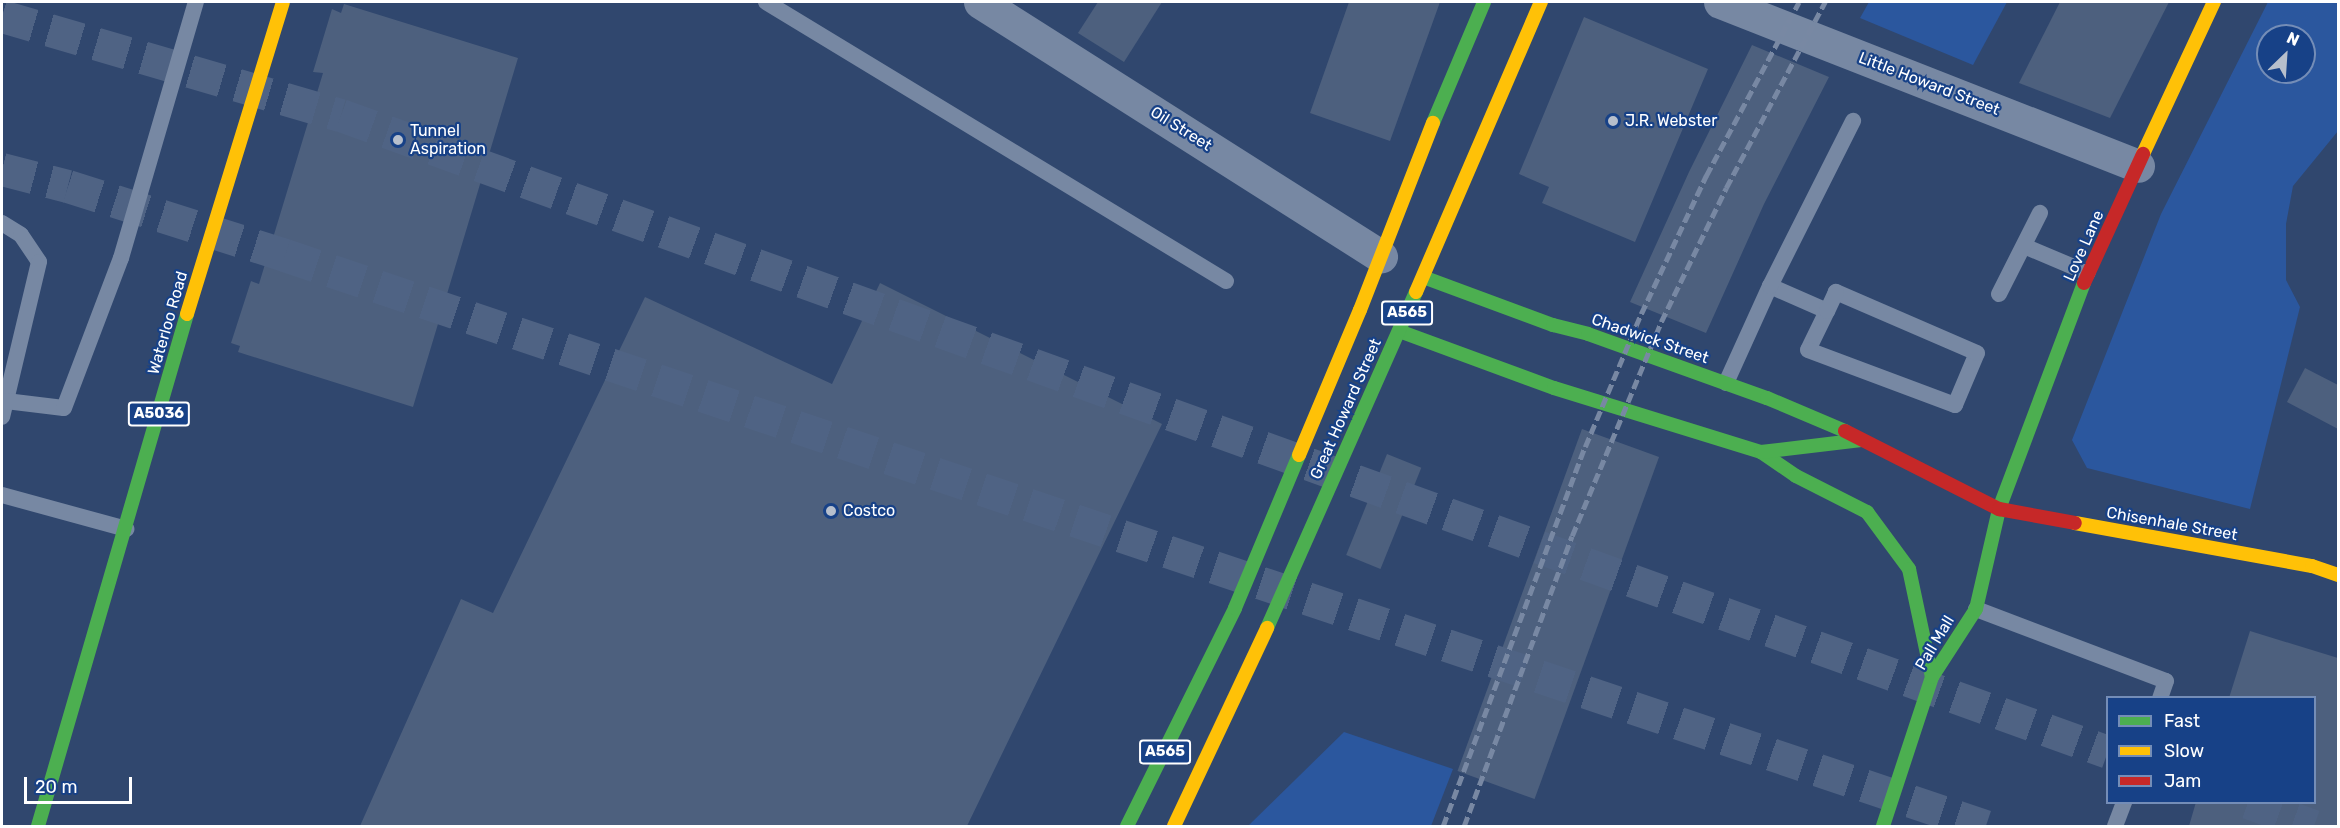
<!DOCTYPE html>
<html>
<head>
<meta charset="utf-8">
<style>
	body { margin:0 }
	#map { position:relative; width:2340px; height:828px; overflow:hidden; background:#30476e; font-family:Rubik,sans-serif }
	div>[style] { position:absolute }
	.green>* { inset:0; background:#2b579e }
	.building>* { inset:0; background:#4d607e; transform-origin:0 0 }
	.highway-tunnel>* { height:33px; margin-top:-16.5px; transform-origin:0; background:repeating-linear-gradient(90deg,#4f6384 0 33px,transparent 0 49px) }
	.lane>* { height:16px; margin:-8px; padding:0 8px; transform-origin:8px; border-radius:8px; background:#7788a3 }
	.street>* { height:33px; margin:-16.5px; padding:0 16.5px; transform-origin:16.5px; border-radius:16.5px; background:#7788a3 }
	.fast>* { height:14px; margin:-7px; padding:0 7px; transform-origin:7px; border-radius:7px; background:#4caf50 }
	.slow>* { height:14px; margin:-7px; padding:0 7px; transform-origin:7px; border-radius:7px; background:#ffc107 }
	.jam>* { height:14px; margin:-7px; padding:0 7px; transform-origin:7px; border-radius:7px; background:#c62828 }
	.rail>* { height:4.5px; margin-top:-2.25px; transform-origin:0; background:repeating-linear-gradient(90deg,#7888a3 0 10px,transparent 0 14.5px) }
	.dots>* { width:16px; height:16px; translate:-50% -50%; box-sizing:border-box; border:3px solid #174187; border-radius:50% }
	span { translate:-50% -50%; white-space:nowrap; text-align:center; line-height:1.15; -webkit-text-stroke:4.5px #174187; paint-order:stroke }
	.shield-label span { padding:2px 4px; background:#174187; border:2px solid; border-radius:4px; -webkit-text-stroke-width:0 }
	.shield-label { font-size:15px; color:#fff; font-weight:700 }
	.street-label { font-size:16px; color:#fff }
	.poi-label { font-size:16px; color:#fff }
	.left { translate:0 -50%; text-align:left }
	.frame { position:absolute; inset:0; border:3px solid #fff; pointer-events:none }
	.legend { position:absolute; left:2106px; top:696px; width:210px; height:108px; box-sizing:border-box; background:#174187; border:2px solid #748db7; margin:0; padding:8px 10px; list-style:none; font-size:18px; color:#fff }
	.legend li { display:flex; align-items:center; gap:12px; height:30px }
	.legend b { width:30px; border:2px solid #748db7 }
	.north { position:absolute; left:2256px; top:24px; width:60px; height:60px; box-sizing:border-box; background:#174187; border:2px solid #748db7; border-radius:50%; rotate:25deg; font-size:16px; font-weight:700; line-height:24px; text-align:center; color:#fff }
	.north::after { content:''; display:block; margin:auto; width:21px; height:27px; background:#b7bfcc; clip-path:polygon(50% 0,100% 100%,50% 72%,0 100%) }
	.scale { position:absolute; left:24px; top:777px; width:108px; height:27px; box-sizing:border-box; border:3px solid #fff; border-top:0; padding-left:8px; font-size:18px; line-height:21px; white-space:nowrap; color:#fff; -webkit-text-stroke:4px #174187; paint-order:stroke }
</style>
</head>
<body>
<div id="map">
	<div class="green">
		<i style="clip-path:polygon(1869px 2px,2007px 2px,1973px 65px,1860px 18px)"></i>
		<i style="clip-path:polygon(evenodd,2268px 2px,2338px 2px,2338px 131px,2293px 186px,2286px 224px,2286px 280px,2300px 307px,2250px 509px,2087px 468px,2072px 440px,2161px 214px,2268px 2px,2268px 36px,2304px 36px,2304px 72px,2268px 72px,2268px 36px)"></i>
		<i style="clip-path:polygon(1344px 732px,1453px 769px,1431px 826px,1248px 826px)"></i>
	</div>
	<div class="building">
		<i style="clip-path:polygon(1098px 2px,1162px 2px,1124px 62px,1078px 33px)"></i>
		<i style="clip-path:polygon(1349px 2px,1440px 2px,1390px 141px,1310px 113px)"></i>
		<i style="clip-path:polygon(2060px 2px,2169px 2px,2110px 118px,2019px 83px)"></i>
		<i style="clip-path:polygon(344px 4px,518px 58px,413px 407px,238px 352px,240px 346px,231px 343px,251px 281px,259px 284px,323px 73px,313px 72px,332px 9px,341px 13px)"></i>
		<i style="clip-path:polygon(1584px 17px,1708px 69px,1635px 242px,1542px 203px,1549px 187px,1519px 174px)"></i>
		<i style="clip-path:polygon(1752px 45px,1829px 77px,1764px 204px,1706px 333px,1630px 302px,1689px 172px)"></i>
		<i style="clip-path:polygon(880px 283px,1162px 424px,967px 826px,360px 826px,461px 599px,493px 613px,645px 297px,832px 384px)"></i>
		<i style="clip-path:polygon(2305px 368px,2338px 385px,2338px 429px,2287px 402px)"></i>
		<i style="left:1582px;top:429px;width:82px;height:364px;rotate:20deg"></i>
		<i style="left:1387px;top:454px;width:37px;height:109px;rotate:22deg"></i>
		<i style="clip-path:polygon(2250px 631px,2338px 658px,2338px 826px,2189px 826px,2196px 802px,2314px 802px,2314px 698px,2229px 698px)"></i>
	</div>
	<div class="highway-tunnel">
		<i style="left:2px;top:16px;width:353px;rotate:16.3deg"></i>
		<i style="left:341px;top:115px;width:1878px;rotate:19.82deg"></i>
		<i style="left:2px;top:169px;width:68px;rotate:14.4deg"></i>
		<i style="left:68px;top:186px;width:228px;rotate:17.6deg"></i>
		<i style="left:285px;top:255px;width:1794px;rotate:18.56deg"></i>
		<i style="left:2248px;top:802px;width:70px;rotate:20deg"></i>
	</div>
	<div class="lane">
		<i style="left:766px;top:2px;width:538px;rotate:31.24deg"></i>
		<i style="left:2px;top:223px;width:22px;rotate:32deg"></i>
		<i style="left:21px;top:235px;width:32px;rotate:56deg"></i>
		<i style="left:39px;top:262px;width:159px;rotate:103.4deg"></i>
		<i style="left:2024px;top:246px;width:69px;rotate:22.9deg"></i>
		<i style="left:1770px;top:286px;width:62px;rotate:23.7deg"></i>
		<i style="left:1827px;top:311px;width:43px;rotate:116deg"></i>
		<i style="left:1808px;top:350px;width:157px;rotate:20.5deg"></i>
		<i style="left:1955px;top:405px;width:56px;rotate:-67.1deg"></i>
		<i style="left:1977px;top:353px;width:154px;rotate:-156.6deg"></i>
		<i style="left:1836px;top:292px;width:21px;rotate:115deg"></i>
		<i style="left:1999px;top:294px;width:91px;rotate:-63.2deg"></i>
		<i style="left:1726px;top:383px;width:107px;rotate:-65.6deg"></i>
		<i style="left:1770px;top:286px;width:185px;rotate:-63.3deg"></i>
		<i style="left:6px;top:401px;width:58px;rotate:6.9deg"></i>
		<i style="left:64px;top:408px;width:160px;rotate:-69.2deg"></i>
		<i style="left:121px;top:258px;width:267px;rotate:-73.7deg"></i>
		<i style="left:2px;top:495px;width:129px;rotate:15.3deg"></i>
		<i style="left:1976px;top:609px;width:203px;rotate:20.8deg"></i>
		<i style="left:2166px;top:681px;width:18px;rotate:109deg"></i>
		<i style="left:2115px;top:826px;width:26px;rotate:-69deg"></i>
	</div>
	<div class="street">
		<i style="left:980px;top:2px;width:475px;rotate:32.4deg"></i>
		<i style="left:1720px;top:2px;width:449px;rotate:21.4deg"></i>
	</div>
	<div class="fast">
		<i style="left:1433px;top:123px;width:131px;rotate:-67.1deg"></i>
		<i style="left:1423px;top:277px;width:139px;rotate:20.3deg"></i>
		<i style="left:1553px;top:325px;width:36px;rotate:14deg"></i>
		<i style="left:1588px;top:334px;width:190px;rotate:19.7deg"></i>
		<i style="left:1767px;top:398px;width:85px;rotate:22.9deg"></i>
		<i style="left:1399px;top:331px;width:165px;rotate:20.2deg"></i>
		<i style="left:1554px;top:388px;width:217px;rotate:17.2deg"></i>
		<i style="left:1761px;top:452px;width:42px;rotate:34.4deg"></i>
		<i style="left:1796px;top:476px;width:80px;rotate:26.9deg"></i>
		<i style="left:1867px;top:512px;width:71px;rotate:53.6deg"></i>
		<i style="left:1909px;top:569px;width:110px;rotate:78deg"></i>
		<i style="left:1761px;top:452px;width:101px;rotate:-6.8deg"></i>
		<i style="left:1267px;top:628px;width:368px;rotate:-66.1deg"></i>
		<i style="left:38px;top:826px;width:533px;rotate:-73.77deg"></i>
		<i style="left:1127px;top:826px;width:243px;rotate:-63.6deg"></i>
		<i style="left:1235px;top:608px;width:166px;rotate:-67.3deg"></i>
		<i style="left:1883px;top:826px;width:157px;rotate:-71.8deg"></i>
		<i style="left:1932px;top:677px;width:81px;rotate:-57.1deg"></i>
		<i style="left:1976px;top:609px;width:103px;rotate:-77deg"></i>
		<i style="left:1999px;top:509px;width:241px;rotate:-69.4deg"></i>
	</div>
	<div class="slow">
		<i style="left:2143px;top:154px;width:168px;rotate:-65deg"></i>
		<i style="left:1416px;top:292px;width:316px;rotate:-66.7deg"></i>
		<i style="left:187px;top:314px;width:326px;rotate:-72.9deg"></i>
		<i style="left:1299px;top:455px;width:157px;rotate:-67.2deg"></i>
		<i style="left:1360px;top:310px;width:201px;rotate:-68.7deg"></i>
		<i style="left:2075px;top:523px;width:241px;rotate:10.3deg"></i>
		<i style="left:2312px;top:566px;width:28px;rotate:19deg"></i>
		<i style="left:1174px;top:826px;width:219px;rotate:-64.8deg"></i>
	</div>
	<div class="jam">
		<i style="left:2084px;top:283px;width:142px;rotate:-65.4deg"></i>
		<i style="left:1845px;top:431px;width:173px;rotate:26.9deg"></i>
		<i style="left:1999px;top:509px;width:77px;rotate:10.4deg"></i>
	</div>
	<div class="rail">
		<i style="left:1443px;top:826px;width:405px;rotate:-69.5deg"></i>
		<i style="left:1585px;top:447px;width:144px;rotate:-67.2deg"></i>
		<i style="left:1641px;top:314px;width:153px;rotate:-64.8deg"></i>
		<i style="left:1706px;top:176px;width:197px;rotate:-61.9deg"></i>
		<i style="left:1464px;top:826px;width:309px;rotate:-69.6deg"></i>
		<i style="left:1572px;top:536px;width:232px;rotate:-67.4deg"></i>
		<i style="left:1661px;top:322px;width:149px;rotate:-64.1deg"></i>
		<i style="left:1726px;top:188px;width:211px;rotate:-62deg"></i>
	</div>
	<div class="dots">
		<i style="left:1613px;top:121px;background:#b7bfcc"></i>
		<i style="left:398px;top:140px;background:#b7bfcc"></i>
		<i style="left:831px;top:511px;background:#b7bfcc"></i>
	</div>
	<div class="shield-label">
		<span style="left:1407px;top:313px">A565</span>
		<span style="left:159px;top:414px">A5036</span>
		<span style="left:1165px;top:752px">A565</span>
	</div>
	<div class="street-label">
		<span style="left:1929px;top:84px;rotate:21deg">Little Howard Street</span>
		<span style="left:1181px;top:129px;rotate:32deg">Oil Street</span>
		<span style="left:2084px;top:246px;rotate:-66deg">Love Lane</span>
		<span style="left:168px;top:323px;rotate:-74deg">Waterloo Road</span>
		<span style="left:1650px;top:339px;rotate:19deg">Chadwick Street</span>
		<span style="left:1346px;top:409px;rotate:-66deg">Great Howard Street</span>
		<span style="left:2172px;top:524px;rotate:10deg">Chisenhale Street</span>
		<span style="left:1935px;top:643px;rotate:-59deg">Pall Mall</span>
	</div>
	<div class="poi-label">
		<span class="left" style="left:1625px;top:121px">J.R. Webster</span>
		<span class="left" style="left:410px;top:140px">Tunnel<br>Aspiration</span>
		<span class="left" style="left:843px;top:511px">Costco</span>
	</div>
	<div class="frame"></div>
	<ul class="legend">
	<li><b style="height:8px;background:#4caf50"></b>Fast</li>
	<li><b style="height:8px;background:#ffc107"></b>Slow</li>
	<li><b style="height:8px;background:#c62828"></b>Jam</li>
	</ul>
	<div class="north">N</div>
	<div class="scale">20 m</div>
</div>
</body>
</html>
